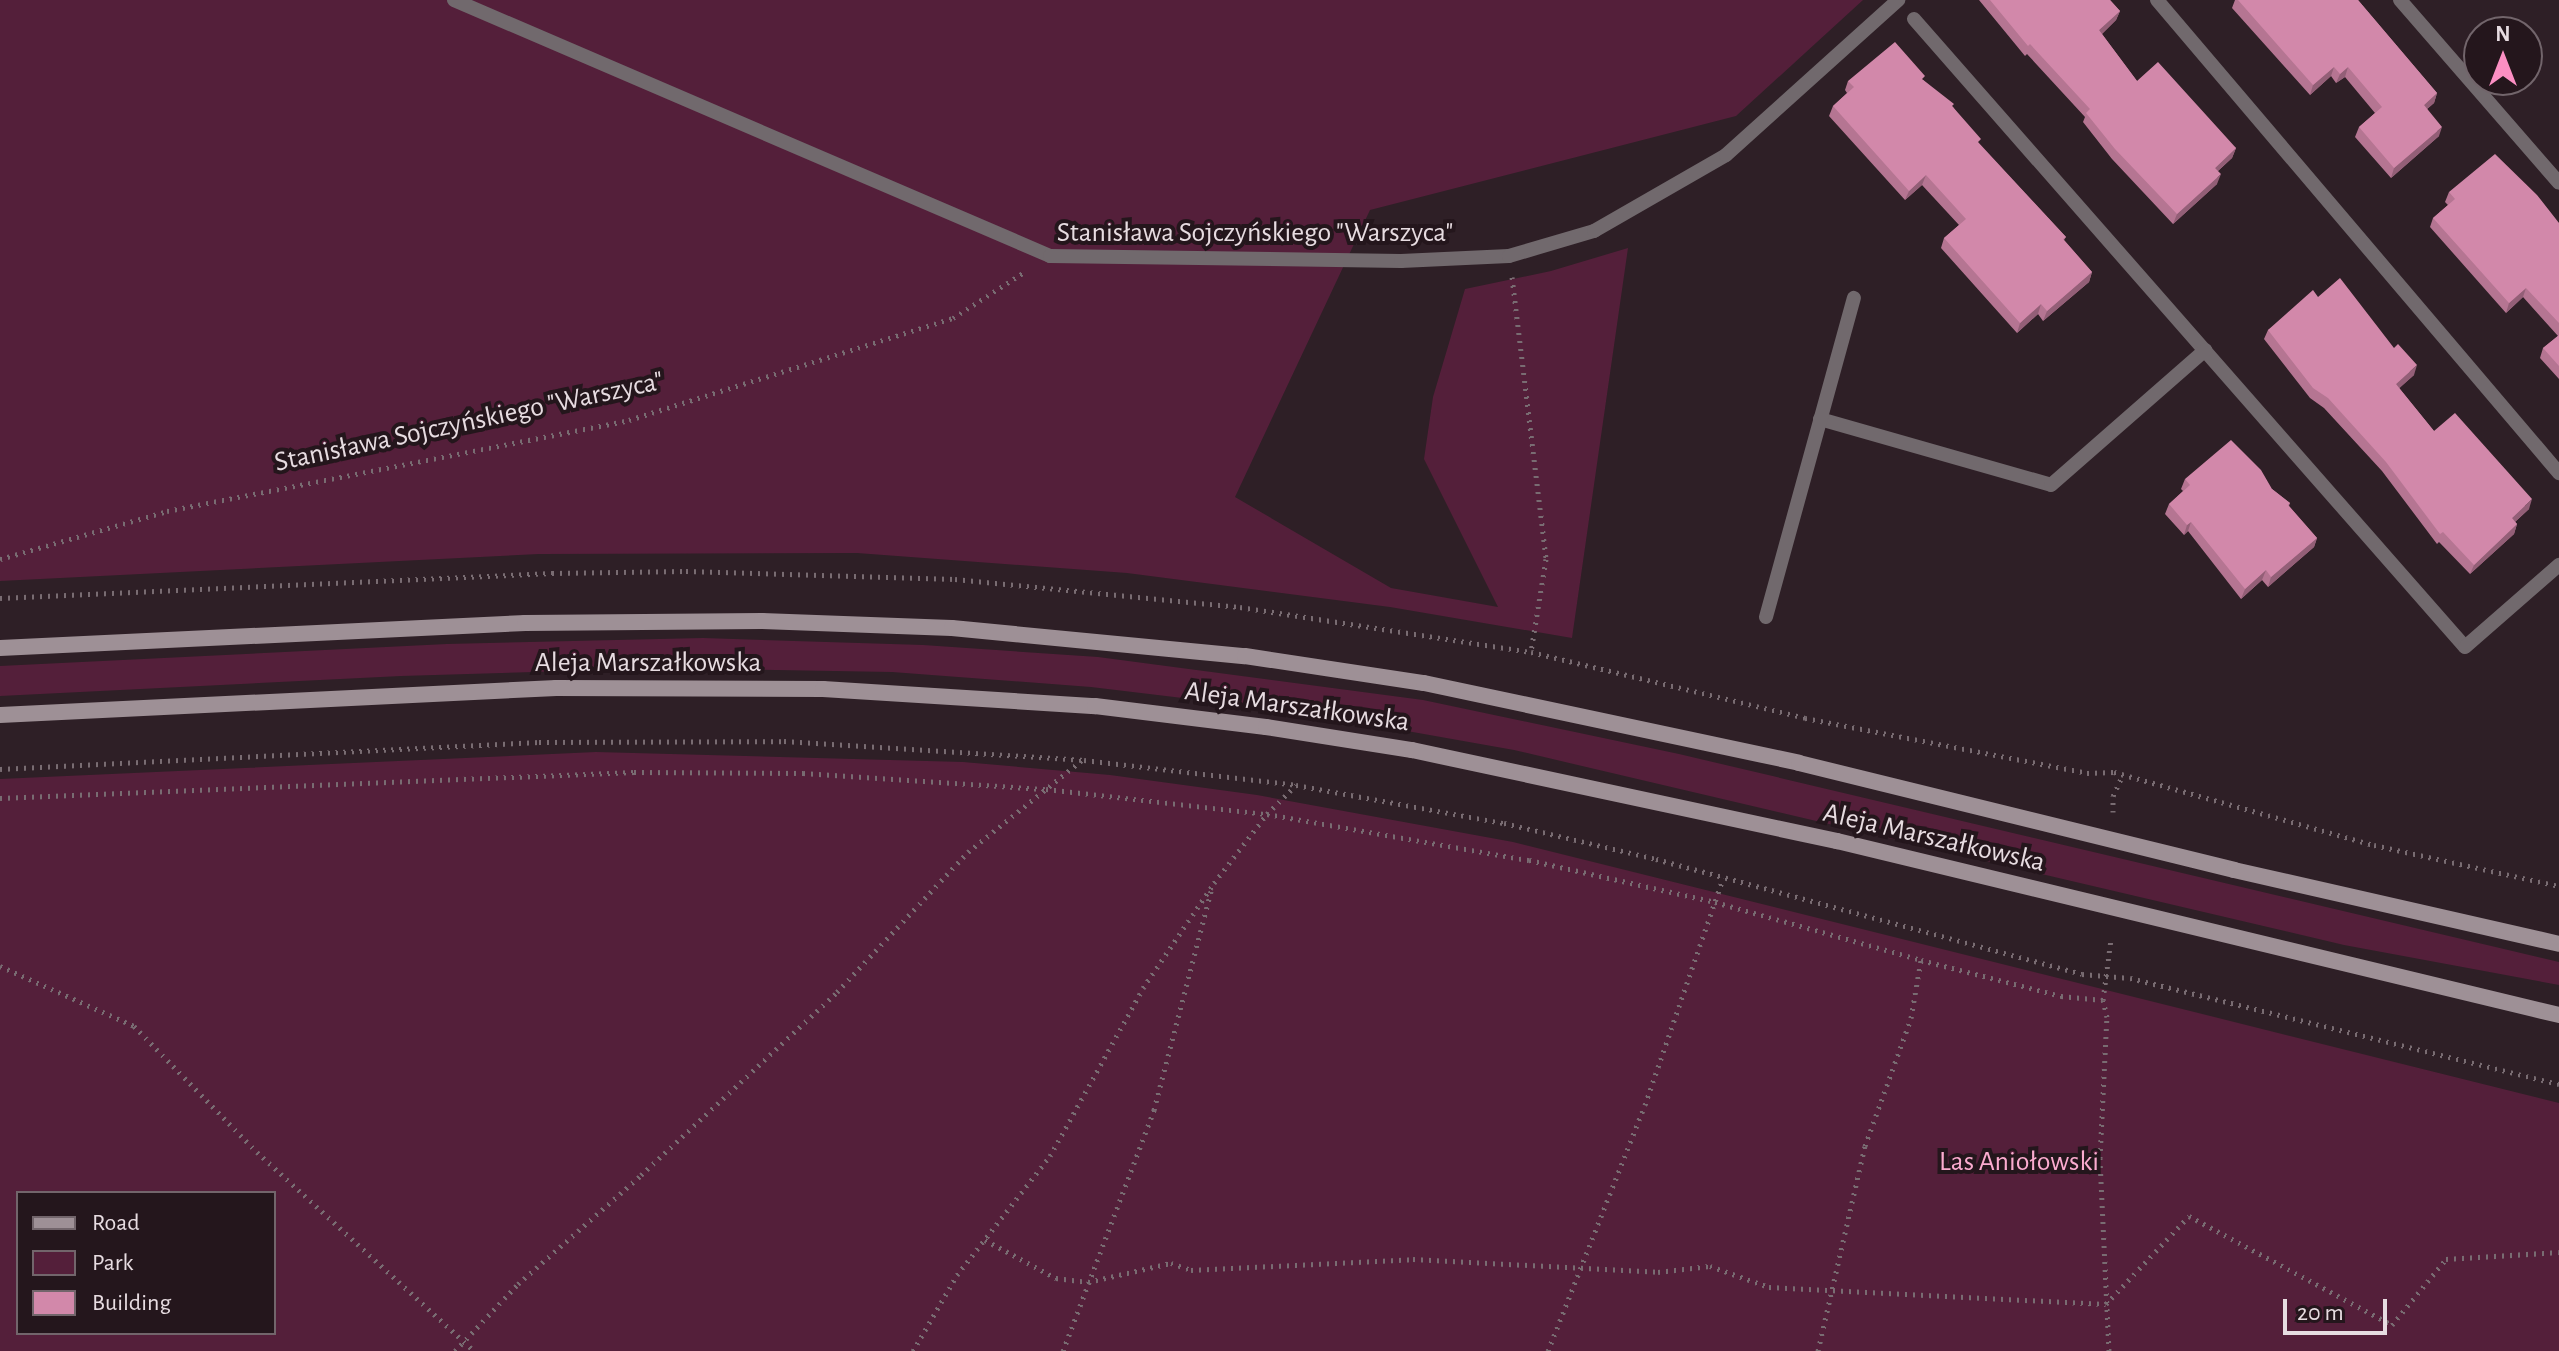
<!DOCTYPE html>
<html>
<head>
<meta charset="utf-8">
<style>
	body { margin:0 }
	#map { position:relative; width:2559px; height:1351px; overflow:hidden; background:#2e1f26; font-family:"Alegreya Sans",sans-serif }
	div>[style] { position:absolute }
	.green>* { inset:0; background:#541f3a }
	.path>* { height:5px; margin-top:-2.5px; transform-origin:0; background:repeating-linear-gradient(90deg,#796c72 0 2px,transparent 0 8px) }
	.service>* { height:14px; margin:-7px; padding:0 7px; transform-origin:7px; border-radius:7px; background:#71696d }
	.secondary>* { height:16px; margin:-8px; padding:0 8px; transform-origin:8px; border-radius:8px; background:#9e9096 }
	.wall>* { inset:0; background:#b57592 }
	.shaded-wall>* { inset:0; background:#935f77 }
	.building>* { inset:0; background:#d288aa }
	span { translate:-50% -50%; white-space:nowrap; text-align:center; line-height:1.15; -webkit-text-stroke:8px #24161c; paint-order:stroke }
	.street-label { font-size:28px; color:#e7dce1 }
	.park-label { font-size:28px; color:#fbabcf }
	.legend { position:absolute; left:16px; top:1191px; width:260px; height:144px; box-sizing:border-box; background:#24161c; border:2px solid #72656b; margin:0; padding:10px 14px; list-style:none; font-size:24px; color:#e7dce1 }
	.legend li { display:flex; align-items:center; gap:16px; height:40px }
	.legend b { width:40px; border:2px solid #72656b }
	.north { position:absolute; left:2463px; top:16px; width:80px; height:80px; box-sizing:border-box; background:#24161c; border:2px solid #72656b; border-radius:50%; rotate:0deg; font-size:22px; font-weight:700; line-height:32px; text-align:center; color:#e7dce1 }
	.north::after { content:''; display:block; margin:auto; width:28px; height:36px; background:#fc8fc3; clip-path:polygon(50% 0,100% 100%,50% 72%,0 100%) }
	.scale { position:absolute; left:2283px; top:1299px; width:104px; height:36px; box-sizing:border-box; border:4px solid #e7dce1; border-top:0; padding-left:10px; font-size:24px; line-height:28px; white-space:nowrap; color:#e7dce1; -webkit-text-stroke:6px #24161c; paint-order:stroke }
</style>
</head>
<body>
<div id="map">
	<div class="green">
		<i style="clip-path:polygon(0 0,1863px 0,1736px 116px,1370px 210px,1235px 497px,1391px 588px,1498px 607px,1424px 459px,1433px 397px,1465px 289px,1551px 271px,1628px 248px,1572px 638px,1390px 607px,1127px 573px,857px 553px,539px 554px,0 581px)"></i>
		<i style="clip-path:polygon(703px 638px,923px 645px,1098px 657px,1423px 700px,1679px 754px,2559px 962px,2559px 985px,2344px 945px,1514px 750px,1300px 712px,1091px 687px,892px 672px,671px 668px,401px 676px,0 696px,0 666px,447px 644px)"></i>
		<i style="clip-path:polygon(evenodd,596px 752px,963px 762px,1110px 775px,1257px 795px,1513px 842px,2559px 1103px,2559px 1351px,0 1351px,0 779px,596px 752px,18px 1193px,274px 1193px,274px 1333px,18px 1333px,18px 1193px)"></i>
	</div>
	<div class="path">
		<i style="left:1512px;top:277px;width:284px;rotate:83.1deg"></i>
		<i style="left:1546px;top:559px;width:94px;rotate:99.2deg"></i>
		<i style="left:0;top:559px;width:174px;rotate:-16deg"></i>
		<i style="left:167px;top:511px;width:471px;rotate:-11.1deg"></i>
		<i style="left:629px;top:420px;width:340px;rotate:-17.5deg"></i>
		<i style="left:953px;top:318px;width:87px;rotate:-32.8deg"></i>
		<i style="left:0;top:598px;width:553px;rotate:-2.59deg"></i>
		<i style="left:552px;top:573px;width:134px;rotate:-0.9deg"></i>
		<i style="left:686px;top:571px;width:269px;rotate:1.7deg"></i>
		<i style="left:955px;top:579px;width:286px;rotate:5.6deg"></i>
		<i style="left:1240px;top:607px;width:294px;rotate:8.8deg"></i>
		<i style="left:1531px;top:652px;width:282px;rotate:13.5deg"></i>
		<i style="left:1805px;top:718px;width:287px;rotate:11deg"></i>
		<i style="left:2087px;top:773px;width:27px;rotate:-2deg"></i>
		<i style="left:2114px;top:772px;width:270px;rotate:15.7deg"></i>
		<i style="left:2374px;top:845px;width:189px;rotate:12.5deg"></i>
		<i style="left:0;top:769px;width:540px;rotate:-2.87deg"></i>
		<i style="left:539px;top:742px;width:245px;rotate:-0.2deg"></i>
		<i style="left:784px;top:741px;width:301px;rotate:3.6deg"></i>
		<i style="left:1084px;top:760px;width:213px;rotate:6.7deg"></i>
		<i style="left:1296px;top:785px;width:211px;rotate:10.4deg"></i>
		<i style="left:1504px;top:823px;width:156px;rotate:13.3deg"></i>
		<i style="left:1656px;top:859px;width:441px;rotate:15.1deg"></i>
		<i style="left:2082px;top:974px;width:48px;rotate:4.8deg"></i>
		<i style="left:2130px;top:978px;width:442px;rotate:13.9deg"></i>
		<i style="left:0;top:798px;width:635px;rotate:-2.35deg"></i>
		<i style="left:634px;top:772px;width:169px;rotate:0.3deg"></i>
		<i style="left:803px;top:773px;width:244px;rotate:3.8deg"></i>
		<i style="left:1046px;top:789px;width:222px;rotate:6.5deg"></i>
		<i style="left:1267px;top:814px;width:266px;rotate:10deg"></i>
		<i style="left:1529px;top:860px;width:191px;rotate:12.7deg"></i>
		<i style="left:1715px;top:902px;width:214px;rotate:15.7deg"></i>
		<i style="left:2113px;top:812px;width:16px;rotate:-90deg"></i>
		<i style="left:2113px;top:796px;width:23px;rotate:-65deg"></i>
		<i style="left:0;top:966px;width:147px;rotate:24.1deg"></i>
		<i style="left:134px;top:1026px;width:176px;rotate:45.7deg"></i>
		<i style="left:257px;top:1152px;width:294px;rotate:42.5deg"></i>
		<i style="left:985px;top:1240px;width:81px;rotate:28.2deg"></i>
		<i style="left:1056px;top:1278px;width:32px;rotate:7deg"></i>
		<i style="left:1088px;top:1282px;width:85px;rotate:-12.9deg"></i>
		<i style="left:1171px;top:1263px;width:21px;rotate:19deg"></i>
		<i style="left:1191px;top:1270px;width:222px;rotate:-2.8deg"></i>
		<i style="left:1413px;top:1259px;width:245px;rotate:3deg"></i>
		<i style="left:1658px;top:1272px;width:52px;rotate:-6.6deg"></i>
		<i style="left:1710px;top:1266px;width:63px;rotate:19.6deg"></i>
		<i style="left:1769px;top:1287px;width:337px;rotate:2.9deg"></i>
		<i style="left:2106px;top:1304px;width:121px;rotate:-46.7deg"></i>
		<i style="left:2189px;top:1216px;width:230px;rotate:28.2deg"></i>
		<i style="left:2392px;top:1325px;width:85px;rotate:-50.7deg"></i>
		<i style="left:2446px;top:1259px;width:113px;rotate:-3.5deg"></i>
		<i style="left:455px;top:1351px;width:92px;rotate:-46.8deg"></i>
		<i style="left:518px;top:1284px;width:164px;rotate:-41.5deg"></i>
		<i style="left:641px;top:1175px;width:268px;rotate:-43deg"></i>
		<i style="left:837px;top:992px;width:192px;rotate:-46.9deg"></i>
		<i style="left:968px;top:852px;width:146px;rotate:-38.9deg"></i>
		<i style="left:913px;top:1351px;width:88px;rotate:-59.9deg"></i>
		<i style="left:957px;top:1275px;width:151px;rotate:-52deg"></i>
		<i style="left:1050px;top:1156px;width:192px;rotate:-61deg"></i>
		<i style="left:1143px;top:988px;width:127px;rotate:-55.9deg"></i>
		<i style="left:1214px;top:883px;width:87px;rotate:-52.5deg"></i>
		<i style="left:1267px;top:814px;width:41px;rotate:-45deg"></i>
		<i style="left:1063px;top:1351px;width:258px;rotate:-69.3deg"></i>
		<i style="left:1154px;top:1110px;width:229px;rotate:-75.4deg"></i>
		<i style="left:1548px;top:1351px;width:264px;rotate:-68.5deg"></i>
		<i style="left:1645px;top:1105px;width:240px;rotate:-71deg"></i>
		<i style="left:1818px;top:1351px;width:210px;rotate:-77.1deg"></i>
		<i style="left:1865px;top:1146px;width:136px;rotate:-70.2deg"></i>
		<i style="left:1911px;top:1018px;width:59px;rotate:-80.2deg"></i>
		<i style="left:1921px;top:960px;width:145px;rotate:14.4deg"></i>
		<i style="left:2061px;top:996px;width:42px;rotate:5.4deg"></i>
		<i style="left:2109px;top:1351px;width:193px;rotate:-92.7deg"></i>
		<i style="left:2100px;top:1158px;width:141px;rotate:-87.2deg"></i>
		<i style="left:2107px;top:1017px;width:17px;rotate:-103deg"></i>
		<i style="left:2103px;top:1000px;width:62px;rotate:-82.5deg"></i>
	</div>
	<div class="service">
		<i style="left:454px;top:0;width:649px;rotate:23.24deg"></i>
		<i style="left:1050px;top:256px;width:351px;rotate:0.8deg"></i>
		<i style="left:1401px;top:261px;width:108px;rotate:-2.7deg"></i>
		<i style="left:1509px;top:256px;width:89px;rotate:-16.4deg"></i>
		<i style="left:1594px;top:231px;width:152px;rotate:-29.9deg"></i>
		<i style="left:1726px;top:155px;width:232px;rotate:-42deg"></i>
		<i style="left:2157px;top:0;width:621px;rotate:49.64deg"></i>
		<i style="left:2400px;top:0;width:242px;rotate:49deg"></i>
		<i style="left:1914px;top:19px;width:835px;rotate:48.74deg"></i>
		<i style="left:2465px;top:647px;width:125px;rotate:-41.1deg"></i>
		<i style="left:1820px;top:419px;width:240px;rotate:15.9deg"></i>
		<i style="left:2051px;top:485px;width:205px;rotate:-41.2deg"></i>
		<i style="left:1766px;top:617px;width:331px;rotate:-74.6deg"></i>
	</div>
	<div class="secondary">
		<i style="left:0;top:648px;width:526px;rotate:-2.73deg"></i>
		<i style="left:525px;top:623px;width:237px;rotate:-0.5deg"></i>
		<i style="left:762px;top:621px;width:190px;rotate:2.1deg"></i>
		<i style="left:952px;top:628px;width:294px;rotate:5.5deg"></i>
		<i style="left:1245px;top:656px;width:181px;rotate:8.6deg"></i>
		<i style="left:1424px;top:683px;width:383px;rotate:12deg"></i>
		<i style="left:1799px;top:763px;width:448px;rotate:13.8deg"></i>
		<i style="left:2234px;top:870px;width:333px;rotate:12.8deg"></i>
		<i style="left:0;top:715px;width:557px;rotate:-2.78deg"></i>
		<i style="left:556px;top:688px;width:267px;rotate:0.2deg"></i>
		<i style="left:823px;top:689px;width:273px;rotate:3.6deg"></i>
		<i style="left:1095px;top:706px;width:172px;rotate:7deg"></i>
		<i style="left:1266px;top:727px;width:148px;rotate:9deg"></i>
		<i style="left:1412px;top:750px;width:435px;rotate:12.1deg"></i>
		<i style="left:1837px;top:841px;width:743px;rotate:13.55deg"></i>
	</div>
	<div class="wall">
		<i style="clip-path:polygon(1979px 0,2110px 0,2120px 11px,2116px 20px,2102px 34px,2137px 81px,2236px 148px,2232px 158px,2218px 171px,2217px 184px,2173px 224px,2112px 159px,2083px 122px,2085px 117px,2027px 54px,2025px 56px)"></i>
		<i style="clip-path:polygon(2235px 0,2358px 0,2437px 93px,2434px 103px,2427px 109px,2439px 136px,2391px 178px,2355px 137px,2359px 127px,2375px 113px,2345px 77px,2336px 83px,2331px 76px,2310px 95px,2232px 8px)"></i>
		<i style="clip-path:polygon(1923px 80px,1953px 107px,1979px 144px,2066px 237px,2064px 240px,2092px 272px,2089px 282px,2043px 321px,2038px 314px,2017px 333px,1941px 248px,1944px 238px,1959px 225px,1922px 185px,1905px 200px,1829px 116px,1833px 106px,1847px 93px,1845px 90px,1848px 81px)"></i>
		<i style="clip-path:polygon(2449px 192px,2559px 223px,2559px 379px,2540px 358px,2543px 348px,2558px 336px,2523px 297px,2506px 313px,2430px 227px,2433px 218px,2448px 205px,2445px 202px)"></i>
		<i style="clip-path:polygon(2318px 297px,2414px 375px,2399px 388px,2434px 431px,2529px 509px,2515px 522px,2517px 524px,2514px 534px,2470px 574px,2439px 542px,2437px 544px,2382px 471px,2324px 408px,2310px 398px,2264px 339px,2268px 330px)"></i>
		<i style="clip-path:polygon(2185px 479px,2272px 489px,2290px 503px,2289px 506px,2317px 538px,2314px 547px,2268px 587px,2262px 580px,2241px 599px,2188px 531px,2184px 535px,2165px 514px,2169px 504px,2183px 491px,2181px 489px)"></i>
	</div>
	<div class="shaded-wall">
		<i style="clip-path:polygon(2120px 11px,2116px 20px,2095px 40px,2099px 30px)"></i>
		<i style="clip-path:polygon(2334px 67px,2331px 76px,2310px 95px,2313px 85px)"></i>
		<i style="clip-path:polygon(2348px 67px,2345px 77px,2336px 83px,2340px 74px)"></i>
		<i style="clip-path:polygon(2437px 93px,2434px 103px,2420px 115px,2424px 105px)"></i>
		<i style="clip-path:polygon(2442px 127px,2439px 136px,2391px 178px,2394px 168px)"></i>
		<i style="clip-path:polygon(2236px 148px,2232px 158px,2211px 177px,2215px 168px)"></i>
		<i style="clip-path:polygon(2221px 174px,2217px 184px,2173px 224px,2177px 214px)"></i>
		<i style="clip-path:polygon(1926px 175px,1922px 185px,1905px 200px,1909px 191px)"></i>
		<i style="clip-path:polygon(2092px 272px,2089px 282px,2043px 321px,2047px 311px)"></i>
		<i style="clip-path:polygon(2526px 288px,2523px 297px,2506px 313px,2509px 303px)"></i>
		<i style="clip-path:polygon(2041px 304px,2038px 314px,2017px 333px,2020px 323px)"></i>
		<i style="clip-path:polygon(2417px 365px,2414px 375px,2393px 394px,2396px 384px)"></i>
		<i style="clip-path:polygon(2532px 499px,2529px 509px,2508px 528px,2512px 518px)"></i>
		<i style="clip-path:polygon(2191px 522px,2188px 531px,2184px 535px,2187px 525px)"></i>
		<i style="clip-path:polygon(2517px 524px,2514px 534px,2470px 574px,2474px 565px)"></i>
		<i style="clip-path:polygon(2317px 538px,2314px 547px,2268px 587px,2271px 577px)"></i>
		<i style="clip-path:polygon(2266px 570px,2262px 580px,2241px 599px,2245px 589px)"></i>
	</div>
	<div class="building">
		<i style="clip-path:polygon(1990px 0,2110px 0,2120px 11px,2099px 30px,2137px 81px,2158px 62px,2236px 148px,2215px 168px,2221px 174px,2177px 214px,2115px 149px,2086px 113px,2090px 109px,2030px 44px,2028px 46px)"></i>
		<i style="clip-path:polygon(2238px 0,2358px 0,2437px 93px,2424px 105px,2442px 127px,2394px 168px,2359px 127px,2382px 107px,2348px 67px,2340px 74px,2334px 67px,2313px 85px)"></i>
		<i style="clip-path:polygon(1895px 42px,1925px 76px,1922px 79px,1954px 104px,1952px 106px,1981px 139px,1978px 142px,2066px 237px,2063px 239px,2092px 272px,2047px 311px,2041px 304px,2020px 323px,1944px 238px,1966px 219px,1926px 175px,1909px 191px,1833px 106px,1854px 87px,1848px 81px)"></i>
		<i style="clip-path:polygon(2495px 154px,2537px 195px,2559px 223px,2559px 323px,2526px 288px,2509px 303px,2433px 218px,2455px 199px,2449px 192px)"></i>
		<i style="clip-path:polygon(2340px 278px,2394px 348px,2398px 344px,2417px 365px,2396px 384px,2434px 431px,2455px 413px,2532px 499px,2512px 518px,2517px 524px,2474px 565px,2443px 532px,2440px 534px,2386px 462px,2328px 398px,2313px 388px,2268px 330px,2313px 290px,2318px 297px)"></i>
		<i style="clip-path:polygon(2559px 335px,2559px 366px,2543px 348px)"></i>
		<i style="clip-path:polygon(2231px 440px,2261px 470px,2272px 489px,2290px 503px,2288px 505px,2317px 538px,2271px 577px,2266px 570px,2245px 589px,2191px 522px,2187px 525px,2169px 504px,2190px 485px,2185px 479px)"></i>
	</div>
	<div class="street-label">
		<span style="left:1255px;top:233px">Stanisława Sojczyńskiego "Warszyca"</span>
		<span style="left:469px;top:422px;rotate:-12deg">Stanisława Sojczyńskiego "Warszyca"</span>
		<span style="left:648px;top:663px">Aleja Marszałkowska</span>
		<span style="left:1297px;top:707px;rotate:8deg">Aleja Marszałkowska</span>
		<span style="left:1934px;top:838px;rotate:13deg">Aleja Marszałkowska</span>
	</div>
	<div class="park-label">
		<span style="left:2019px;top:1162px">Las Aniołowski</span>
	</div>
	<ul class="legend">
	<li><b style="height:10px;background:#9e9096"></b>Road</li>
	<li><b style="height:22px;background:#541f3a"></b>Park</li>
	<li><b style="height:22px;background:#d288aa"></b>Building</li>
	</ul>
	<div class="north">N</div>
	<div class="scale">20 m</div>
</div>
</body>
</html>
